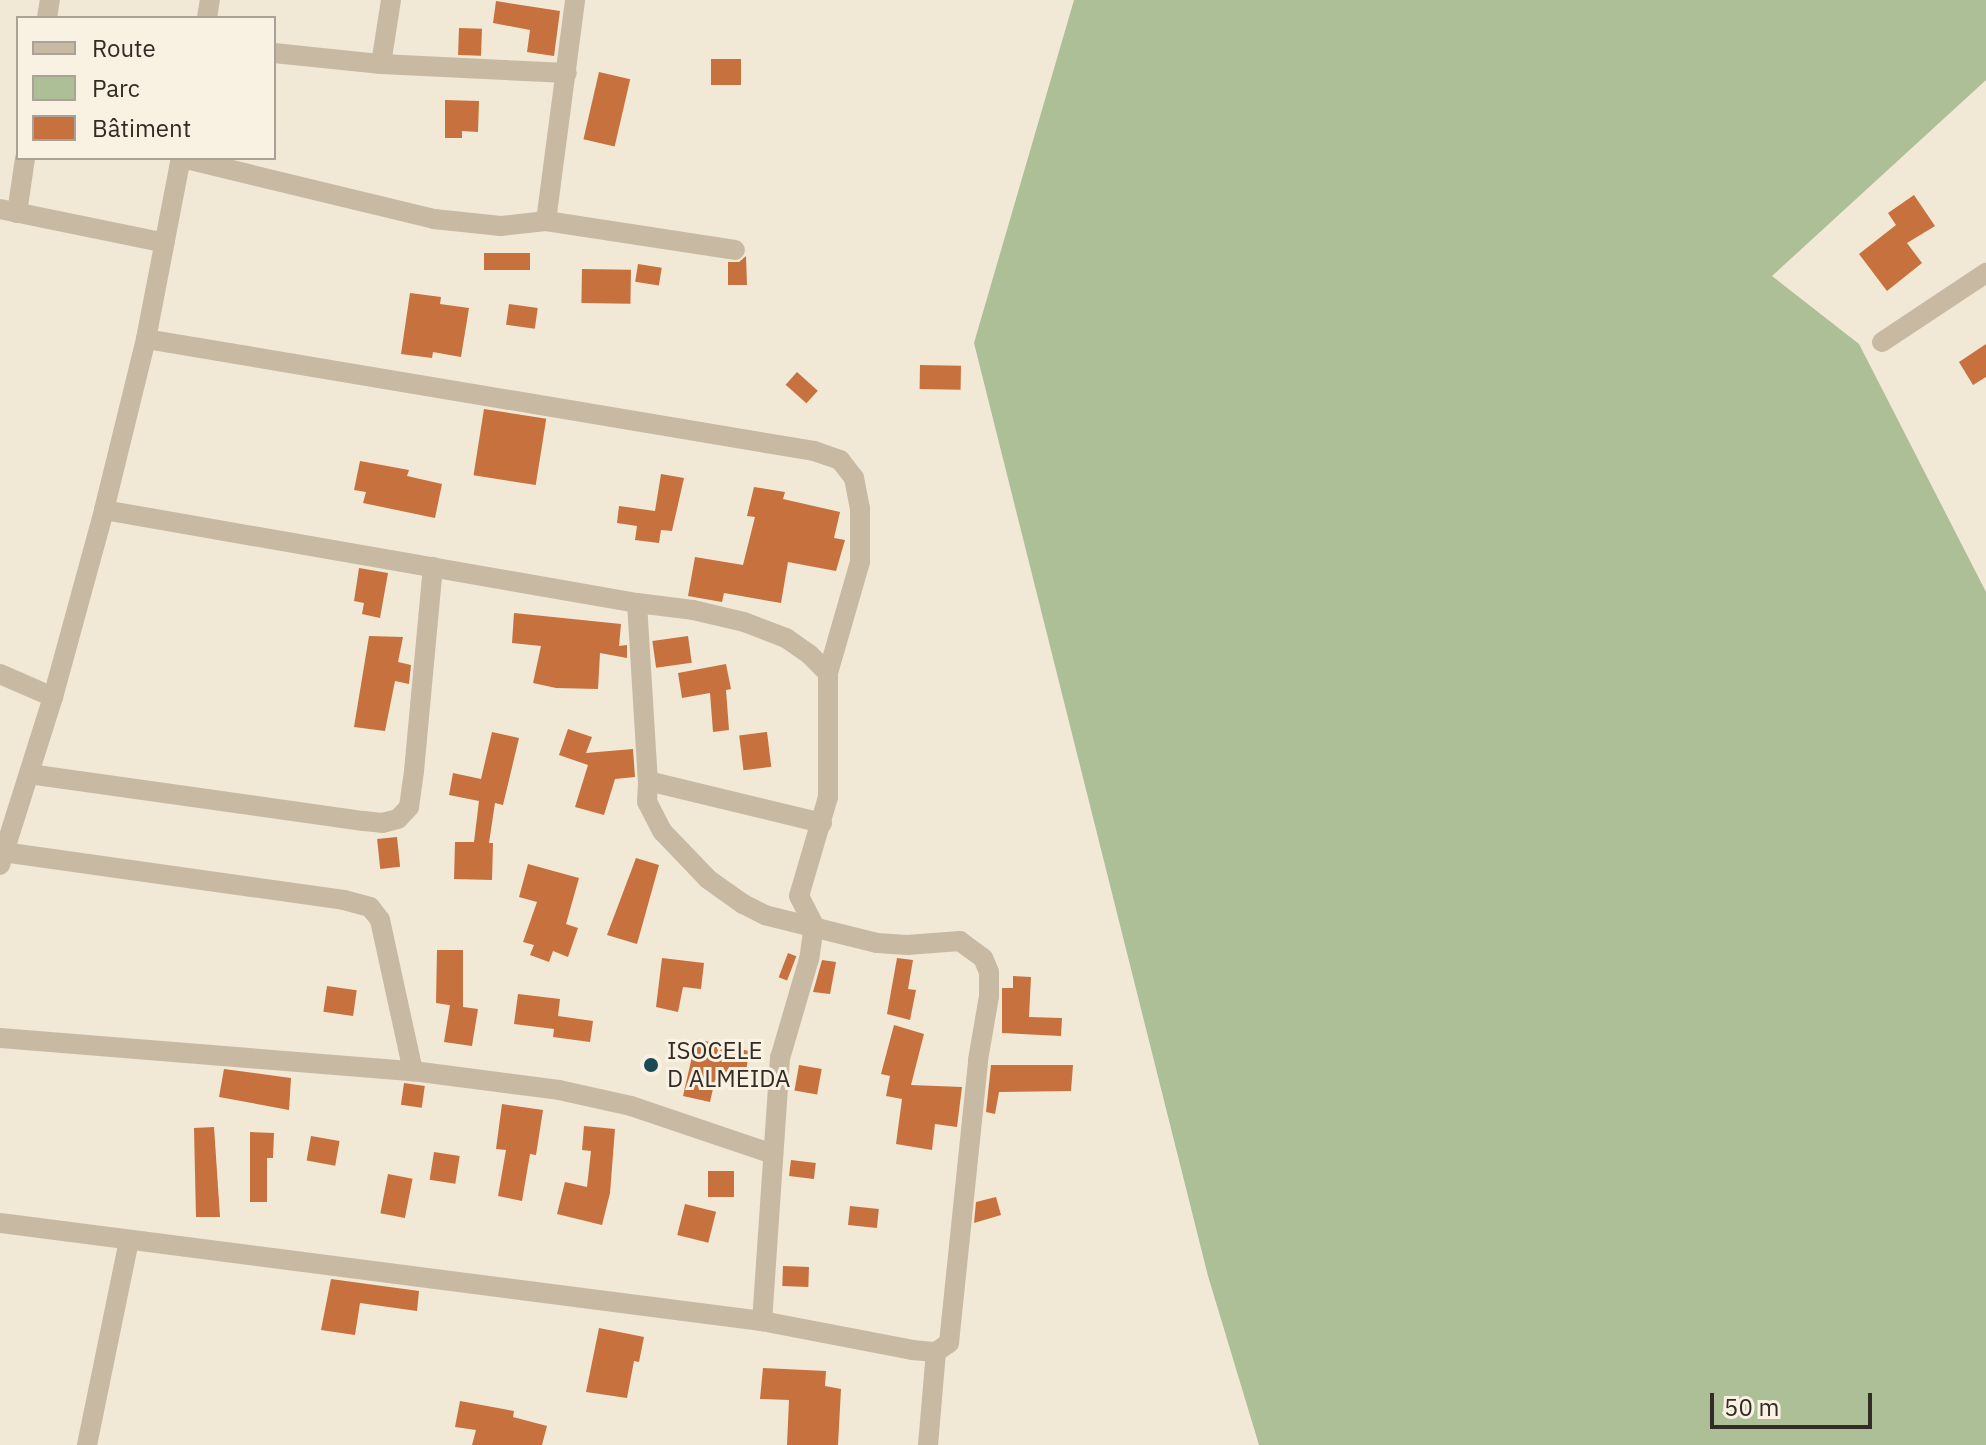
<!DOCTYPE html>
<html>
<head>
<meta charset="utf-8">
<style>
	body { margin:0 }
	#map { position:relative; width:1986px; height:1445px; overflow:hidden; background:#f1e8d6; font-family:"IBM Plex Sans",sans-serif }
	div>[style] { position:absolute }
	.green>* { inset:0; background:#acbf97 }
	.building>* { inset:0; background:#c7713e; transform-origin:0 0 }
	.minor>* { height:20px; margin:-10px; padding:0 10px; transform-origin:10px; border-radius:10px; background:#c8b9a3 }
	.dots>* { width:22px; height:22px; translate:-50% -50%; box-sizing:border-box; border:4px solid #f9f1e2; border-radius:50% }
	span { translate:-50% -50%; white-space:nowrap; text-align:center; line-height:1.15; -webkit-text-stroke:6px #f9f1e2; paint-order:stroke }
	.poi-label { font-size:24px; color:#332b25 }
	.left { translate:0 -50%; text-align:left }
	.legend { position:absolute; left:16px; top:16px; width:260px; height:144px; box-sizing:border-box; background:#f9f1e2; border:2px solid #aaa296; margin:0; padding:10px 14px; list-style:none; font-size:24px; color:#332b25 }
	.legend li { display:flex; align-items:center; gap:16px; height:40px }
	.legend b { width:40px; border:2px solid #aaa296 }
	.scale { position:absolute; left:1710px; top:1393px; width:162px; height:36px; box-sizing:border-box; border:4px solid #332b25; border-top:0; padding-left:10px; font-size:24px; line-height:28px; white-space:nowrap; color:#332b25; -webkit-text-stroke:6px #f9f1e2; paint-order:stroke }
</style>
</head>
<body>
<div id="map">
	<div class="green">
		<i style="clip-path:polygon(1074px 0,1986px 0,1986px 80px,1772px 276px,1859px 344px,1986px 592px,1986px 1445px,1259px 1445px,1208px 1276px,974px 343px)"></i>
	</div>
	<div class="building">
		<i style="clip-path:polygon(496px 1px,560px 11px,554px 56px,527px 52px,530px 30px,493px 23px)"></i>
		<i style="left:459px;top:28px;width:23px;height:27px;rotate:2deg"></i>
		<i style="left:741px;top:59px;width:26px;height:30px;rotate:90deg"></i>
		<i style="left:599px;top:72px;width:32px;height:69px;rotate:13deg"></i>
		<i style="clip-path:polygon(445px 100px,479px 101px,478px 132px,462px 131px,462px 138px,445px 138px)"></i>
		<i style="clip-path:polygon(1914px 195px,1935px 226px,1907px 243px,1922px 263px,1887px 291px,1859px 254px,1896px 225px,1888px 213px)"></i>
		<i style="left:484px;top:253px;width:46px;height:17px"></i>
		<i style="clip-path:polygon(746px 256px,747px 285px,728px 285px,728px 262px,739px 262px)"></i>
		<i style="left:638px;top:264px;width:24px;height:18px;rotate:9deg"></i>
		<i style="left:582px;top:269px;width:49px;height:34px;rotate:1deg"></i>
		<i style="clip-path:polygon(410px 293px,441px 297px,440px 304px,469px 308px,461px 357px,433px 352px,432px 358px,401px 354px)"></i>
		<i style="left:509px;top:304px;width:29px;height:21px;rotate:8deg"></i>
		<i style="clip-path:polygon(1986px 344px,1986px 377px,1973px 385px,1959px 362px)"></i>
		<i style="left:920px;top:365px;width:41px;height:24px;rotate:1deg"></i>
		<i style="left:797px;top:372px;width:28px;height:17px;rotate:42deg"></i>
		<i style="left:484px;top:409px;width:63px;height:67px;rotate:9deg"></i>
		<i style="clip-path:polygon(360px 461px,409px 470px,407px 476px,442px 484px,435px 518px,363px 503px,366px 492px,354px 490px)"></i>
		<i style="clip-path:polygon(661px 474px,684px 478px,672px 531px,661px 530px,659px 543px,635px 540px,637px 526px,617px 523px,619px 506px,655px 511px)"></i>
		<i style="clip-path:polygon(754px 487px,785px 492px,783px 499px,840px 512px,834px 538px,845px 540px,836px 571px,788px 562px,781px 603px,724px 593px,722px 602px,688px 596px,695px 557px,743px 565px,755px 517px,747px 516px)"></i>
		<i style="clip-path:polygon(359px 568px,388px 573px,380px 618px,362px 614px,364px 603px,354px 601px)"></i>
		<i style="clip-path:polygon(514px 613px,621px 624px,619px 646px,627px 645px,627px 658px,600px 653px,598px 689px,556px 688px,533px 683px,541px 646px,512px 643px)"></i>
		<i style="clip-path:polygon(369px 636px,403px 637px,398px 662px,411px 665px,409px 684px,395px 681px,385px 731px,354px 727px)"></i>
		<i style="left:688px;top:636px;width:27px;height:36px;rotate:82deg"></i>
		<i style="clip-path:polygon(726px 664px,731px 689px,726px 690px,729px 730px,713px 732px,710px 693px,682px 698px,678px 673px)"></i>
		<i style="clip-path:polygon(568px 729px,592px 737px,586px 753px,633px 749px,635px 777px,615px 779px,604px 815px,575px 807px,588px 765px,559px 755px)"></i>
		<i style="clip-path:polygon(492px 732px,519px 738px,503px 805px,495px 803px,489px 843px,493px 843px,492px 880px,454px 879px,455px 842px,474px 842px,479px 801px,449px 795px,453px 773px,481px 779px)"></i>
		<i style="left:767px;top:732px;width:35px;height:28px;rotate:83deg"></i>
		<i style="left:397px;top:837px;width:30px;height:20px;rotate:84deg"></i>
		<i style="clip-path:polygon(636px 858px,659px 865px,637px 944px,607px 935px)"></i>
		<i style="clip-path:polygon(528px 864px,579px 878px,566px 924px,578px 928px,568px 957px,553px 951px,549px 962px,530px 955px,534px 945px,523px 942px,537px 902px,519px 897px)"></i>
		<i style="clip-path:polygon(437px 950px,463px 950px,463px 1007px,478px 1009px,472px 1046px,444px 1042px,450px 1005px,455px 1006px,436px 1003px)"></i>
		<i style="left:788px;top:953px;width:9px;height:26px;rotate:21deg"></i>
		<i style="clip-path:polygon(662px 958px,704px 963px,701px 989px,683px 987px,678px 1012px,656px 1007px)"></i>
		<i style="clip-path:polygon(897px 958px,913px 960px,908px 989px,916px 990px,910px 1020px,887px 1014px)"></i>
		<i style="clip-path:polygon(822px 960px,836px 962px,830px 994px,813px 992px)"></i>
		<i style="clip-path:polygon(1013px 976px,1031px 977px,1029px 1017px,1062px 1018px,1061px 1036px,1002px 1033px,1002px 988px,1013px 988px)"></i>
		<i style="left:327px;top:986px;width:30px;height:26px;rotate:8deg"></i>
		<i style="clip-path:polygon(518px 994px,560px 999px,558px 1016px,593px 1021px,590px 1042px,553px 1037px,554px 1029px,514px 1024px)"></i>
		<i style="clip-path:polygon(894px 1025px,924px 1034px,911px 1085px,962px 1087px,957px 1127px,935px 1124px,932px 1150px,896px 1144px,902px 1099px,886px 1096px,890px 1076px,881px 1074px)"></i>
		<i style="clip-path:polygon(696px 1039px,749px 1051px,744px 1086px,715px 1080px,710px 1102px,683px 1096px)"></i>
		<i style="left:799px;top:1065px;width:23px;height:26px;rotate:10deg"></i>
		<i style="clip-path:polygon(991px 1065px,1073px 1065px,1071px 1091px,999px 1092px,995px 1114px,986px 1112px)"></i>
		<i style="clip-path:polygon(224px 1069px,291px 1078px,289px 1110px,219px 1097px)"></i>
		<i style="left:404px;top:1083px;width:21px;height:22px;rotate:8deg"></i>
		<i style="clip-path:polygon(502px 1104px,543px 1110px,536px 1155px,530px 1154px,522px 1201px,498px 1196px,506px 1150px,496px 1149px)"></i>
		<i style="clip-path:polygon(584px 1126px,615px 1129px,610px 1193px,602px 1225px,557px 1214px,565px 1182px,587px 1187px,591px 1151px,582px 1150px)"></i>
		<i style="clip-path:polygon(214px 1127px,220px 1217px,196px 1217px,194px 1128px)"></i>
		<i style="clip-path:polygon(250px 1132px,274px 1133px,273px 1158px,267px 1158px,267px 1202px,250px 1202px)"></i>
		<i style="left:311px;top:1136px;width:29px;height:25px;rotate:10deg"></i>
		<i style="left:434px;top:1152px;width:26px;height:28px;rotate:9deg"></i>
		<i style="left:791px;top:1160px;width:25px;height:16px;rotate:7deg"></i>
		<i style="left:708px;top:1171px;width:26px;height:26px"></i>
		<i style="left:388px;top:1174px;width:25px;height:40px;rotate:11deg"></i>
		<i style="clip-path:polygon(996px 1197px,1001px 1215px,974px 1223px,976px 1202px)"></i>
		<i style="left:685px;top:1204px;width:32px;height:32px;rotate:14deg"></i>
		<i style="left:850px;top:1206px;width:29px;height:19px;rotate:6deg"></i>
		<i style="left:783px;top:1266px;width:26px;height:20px;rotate:2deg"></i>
		<i style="clip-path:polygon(331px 1279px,419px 1291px,417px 1311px,360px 1303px,355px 1335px,321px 1330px)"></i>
		<i style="clip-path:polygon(599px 1328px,644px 1337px,639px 1362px,634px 1361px,627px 1398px,586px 1392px)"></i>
		<i style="clip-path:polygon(763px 1368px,826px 1371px,825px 1386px,841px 1389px,838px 1445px,787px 1445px,789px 1400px,760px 1399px)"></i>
		<i style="clip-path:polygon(460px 1401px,514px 1411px,513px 1417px,547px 1426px,542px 1445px,472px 1445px,476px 1430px,455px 1427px)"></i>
	</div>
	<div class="minor">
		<i style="left:47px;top:18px;width:18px;rotate:-81deg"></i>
		<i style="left:207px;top:18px;width:18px;rotate:-81deg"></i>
		<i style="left:274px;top:53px;width:108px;rotate:5.9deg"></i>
		<i style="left:381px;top:64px;width:186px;rotate:2.8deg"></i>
		<i style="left:381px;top:64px;width:65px;rotate:-81.1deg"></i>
		<i style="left:182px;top:158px;width:259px;rotate:13.6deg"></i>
		<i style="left:434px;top:219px;width:67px;rotate:6deg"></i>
		<i style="left:501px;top:226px;width:45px;rotate:-6.3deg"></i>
		<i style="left:546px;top:221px;width:191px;rotate:8.7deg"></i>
		<i style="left:0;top:209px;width:168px;rotate:11.6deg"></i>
		<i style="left:17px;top:213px;width:56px;rotate:-81.7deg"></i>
		<i style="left:546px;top:221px;width:223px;rotate:-82.5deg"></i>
		<i style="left:146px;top:339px;width:677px;rotate:9.52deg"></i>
		<i style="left:814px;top:451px;width:28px;rotate:19deg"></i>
		<i style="left:840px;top:460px;width:23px;rotate:52deg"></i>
		<i style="left:854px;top:478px;width:31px;rotate:79deg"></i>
		<i style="left:860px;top:508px;width:54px;rotate:90deg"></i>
		<i style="left:860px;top:562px;width:116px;rotate:106.1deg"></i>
		<i style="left:1882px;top:342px;width:125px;rotate:-33.6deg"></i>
		<i style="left:104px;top:510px;width:541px;rotate:9.9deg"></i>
		<i style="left:637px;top:603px;width:56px;rotate:7.1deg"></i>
		<i style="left:693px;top:610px;width:52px;rotate:13.2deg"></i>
		<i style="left:744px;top:622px;width:45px;rotate:20.9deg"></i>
		<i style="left:786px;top:638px;width:29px;rotate:35deg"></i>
		<i style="left:810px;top:655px;width:25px;rotate:45deg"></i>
		<i style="left:828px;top:673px;width:124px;rotate:90deg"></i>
		<i style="left:828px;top:797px;width:103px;rotate:106.3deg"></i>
		<i style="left:799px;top:896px;width:33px;rotate:63deg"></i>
		<i style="left:814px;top:925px;width:34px;rotate:98deg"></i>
		<i style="left:809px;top:959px;width:103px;rotate:106.3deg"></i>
		<i style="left:780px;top:1058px;width:264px;rotate:93.9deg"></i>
		<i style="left:637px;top:603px;width:178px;rotate:86.5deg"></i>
		<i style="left:648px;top:781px;width:179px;rotate:13.6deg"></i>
		<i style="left:0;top:674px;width:58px;rotate:23.5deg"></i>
		<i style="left:29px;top:774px;width:338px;rotate:8deg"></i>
		<i style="left:364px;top:821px;width:18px;rotate:6deg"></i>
		<i style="left:382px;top:823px;width:16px;rotate:-14deg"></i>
		<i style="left:398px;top:819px;width:16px;rotate:-47deg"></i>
		<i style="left:409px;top:807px;width:36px;rotate:-82deg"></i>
		<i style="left:414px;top:771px;width:205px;rotate:-84.7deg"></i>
		<i style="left:3px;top:852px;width:344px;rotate:8deg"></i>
		<i style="left:344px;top:900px;width:27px;rotate:15deg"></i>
		<i style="left:370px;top:907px;width:16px;rotate:52deg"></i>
		<i style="left:380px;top:920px;width:155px;rotate:77.7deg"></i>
		<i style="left:0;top:865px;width:176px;rotate:-72.5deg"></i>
		<i style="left:53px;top:697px;width:194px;rotate:-74.7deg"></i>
		<i style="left:104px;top:510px;width:176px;rotate:-76.2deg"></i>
		<i style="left:146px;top:339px;width:184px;rotate:-79.1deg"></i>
		<i style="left:0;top:1038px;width:414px;rotate:4.6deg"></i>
		<i style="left:413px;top:1071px;width:147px;rotate:7.4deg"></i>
		<i style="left:559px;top:1090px;width:74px;rotate:12.5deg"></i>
		<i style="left:631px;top:1106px;width:150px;rotate:18.7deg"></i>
		<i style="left:0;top:1223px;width:768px;rotate:7.33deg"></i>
		<i style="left:762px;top:1321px;width:153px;rotate:10.9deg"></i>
		<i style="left:912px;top:1350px;width:24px;rotate:5deg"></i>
		<i style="left:936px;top:1352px;width:16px;rotate:-35deg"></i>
		<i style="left:949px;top:1343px;width:284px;rotate:-84.1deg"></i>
		<i style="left:978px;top:1060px;width:65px;rotate:-80.2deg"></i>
		<i style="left:989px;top:996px;width:24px;rotate:-90deg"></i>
		<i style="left:989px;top:972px;width:15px;rotate:-113deg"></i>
		<i style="left:983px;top:958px;width:29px;rotate:-144deg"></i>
		<i style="left:960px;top:941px;width:53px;rotate:175.7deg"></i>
		<i style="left:907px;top:945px;width:30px;rotate:-176deg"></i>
		<i style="left:877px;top:943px;width:115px;rotate:-166deg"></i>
		<i style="left:765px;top:915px;width:25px;rotate:-153deg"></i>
		<i style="left:743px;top:904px;width:43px;rotate:-144.5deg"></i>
		<i style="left:708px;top:879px;width:66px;rotate:-133.8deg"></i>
		<i style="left:662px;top:831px;width:33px;rotate:-117deg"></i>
		<i style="left:647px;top:802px;width:21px;rotate:-87deg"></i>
		<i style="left:87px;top:1445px;width:209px;rotate:-78.4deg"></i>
		<i style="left:928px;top:1445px;width:93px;rotate:-85.1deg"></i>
	</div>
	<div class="dots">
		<i style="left:651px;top:1065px;background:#1b4954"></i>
	</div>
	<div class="poi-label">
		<span class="left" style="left:667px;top:1065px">ISOCELE<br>D ALMEIDA</span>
	</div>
	<ul class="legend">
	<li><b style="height:10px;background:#c8b9a3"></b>Route</li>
	<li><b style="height:22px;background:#acbf97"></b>Parc</li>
	<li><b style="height:22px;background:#c7713e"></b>Bâtiment</li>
	</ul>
	<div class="scale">50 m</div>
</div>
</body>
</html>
